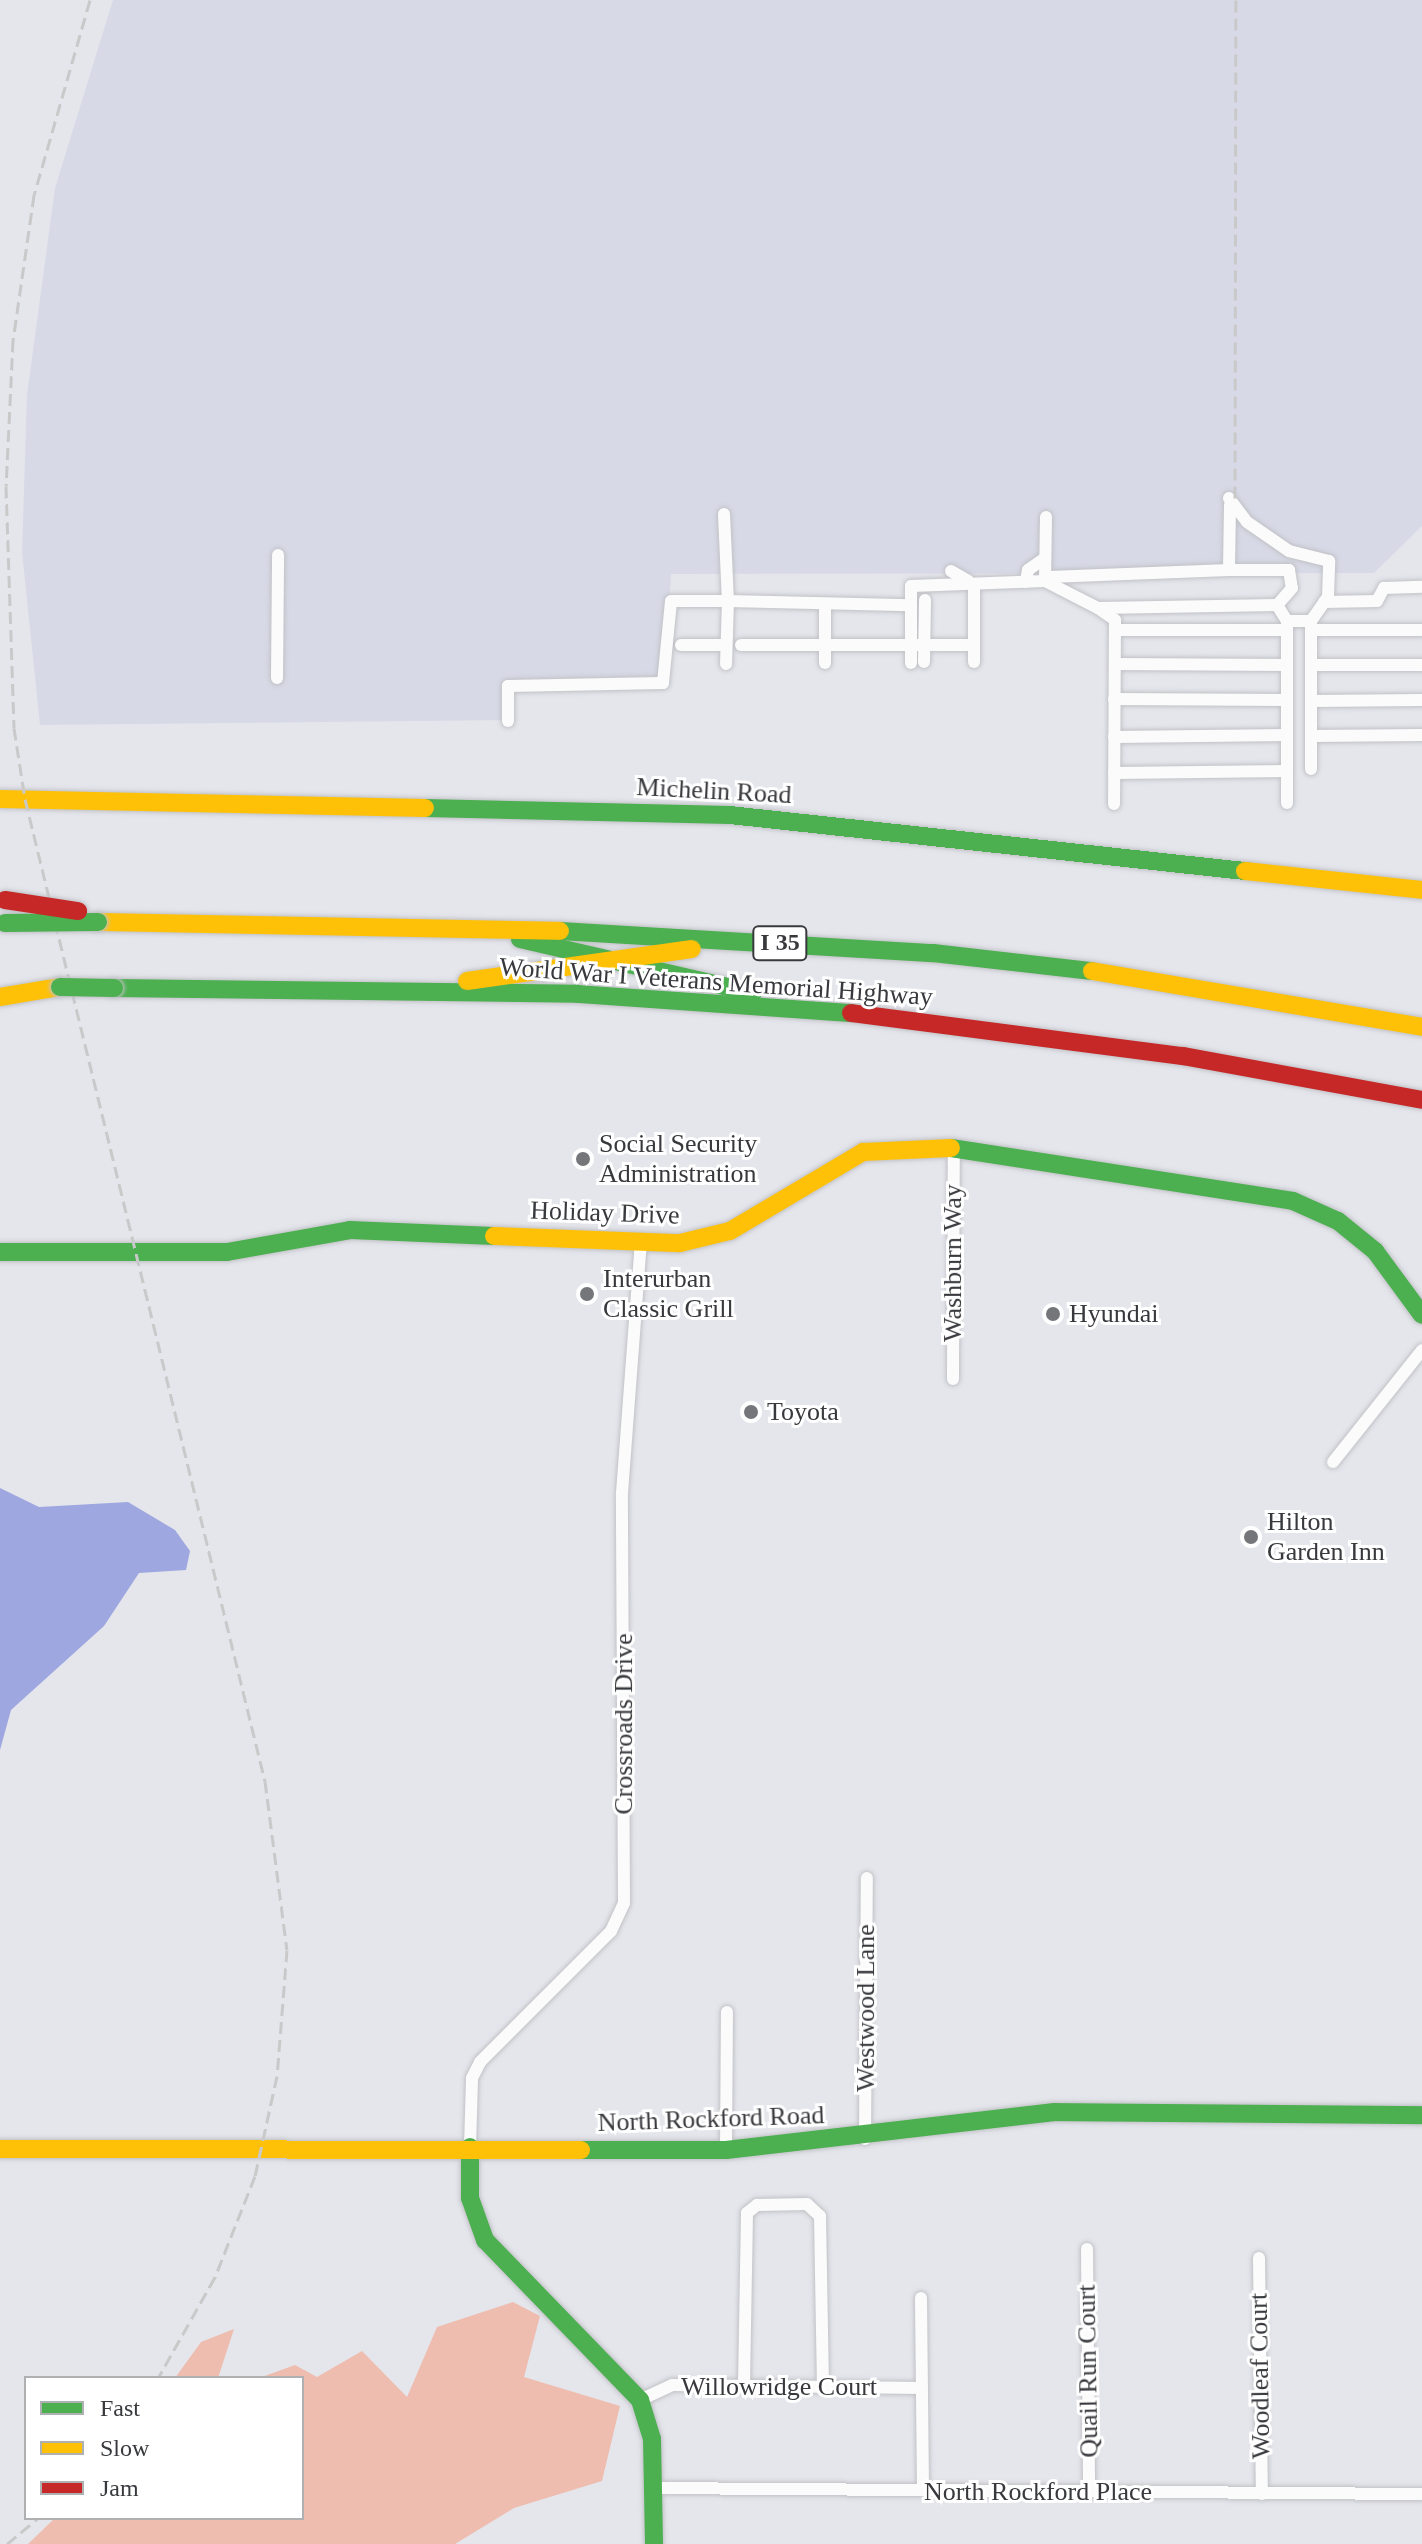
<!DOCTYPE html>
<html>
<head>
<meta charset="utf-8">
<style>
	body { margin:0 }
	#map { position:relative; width:1422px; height:2544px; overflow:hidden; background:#e5e6ec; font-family:Georgia,serif }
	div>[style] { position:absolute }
	.built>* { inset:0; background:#d7d9e6 }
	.green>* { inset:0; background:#eebdaf }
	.water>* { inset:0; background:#9ea7df }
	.roads { filter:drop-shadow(0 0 2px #c1c2c6) drop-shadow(0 0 2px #c1c2c6) }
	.street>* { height:12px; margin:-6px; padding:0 6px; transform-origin:6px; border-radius:6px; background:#fbfbfc }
	.fast>* { height:18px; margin:-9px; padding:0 9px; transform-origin:9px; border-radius:9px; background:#4caf50 }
	.slow>* { height:18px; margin:-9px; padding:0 9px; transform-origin:9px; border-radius:9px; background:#ffc107 }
	.jam>* { height:18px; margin:-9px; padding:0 9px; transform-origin:9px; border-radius:9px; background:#c62828 }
	.rail>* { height:3px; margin-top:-1.5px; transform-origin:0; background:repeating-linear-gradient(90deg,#c9c9ca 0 12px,transparent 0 18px) }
	.bridges { filter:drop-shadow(0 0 2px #c1c2c6) drop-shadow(0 0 2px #c1c2c6) }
	.fast-bridge>* { height:18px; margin:-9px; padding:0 9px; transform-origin:9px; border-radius:9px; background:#4caf50 }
	.jam-bridge>* { height:18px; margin:-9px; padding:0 9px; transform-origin:9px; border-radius:9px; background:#c62828 }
	.dots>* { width:22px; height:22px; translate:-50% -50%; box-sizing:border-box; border:4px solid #fff; border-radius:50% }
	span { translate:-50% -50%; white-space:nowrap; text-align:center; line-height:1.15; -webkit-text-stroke:6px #fff; paint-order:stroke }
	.shield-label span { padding:2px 6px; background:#fff; border:2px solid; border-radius:6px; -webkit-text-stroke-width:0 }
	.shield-label { font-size:24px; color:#38393d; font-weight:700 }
	.street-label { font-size:26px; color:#38393d }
	.poi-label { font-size:26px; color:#38393d }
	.left { translate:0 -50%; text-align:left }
	.legend { position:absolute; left:24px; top:2376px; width:280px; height:144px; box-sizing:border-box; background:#fff; border:2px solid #afb0b1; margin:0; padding:10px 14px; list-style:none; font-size:24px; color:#38393d }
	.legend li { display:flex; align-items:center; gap:16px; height:40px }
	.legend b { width:40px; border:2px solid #afb0b1 }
</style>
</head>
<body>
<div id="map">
	<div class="built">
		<i style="clip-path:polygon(113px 0,1422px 0,1422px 526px,1374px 573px,671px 574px,665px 676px,509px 680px,511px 720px,40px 725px,22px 552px,27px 395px,55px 188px)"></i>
	</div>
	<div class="green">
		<i style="clip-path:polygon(513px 2302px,540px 2316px,524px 2377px,620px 2406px,602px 2481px,514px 2508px,455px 2544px,28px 2544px,55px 2518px,302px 2518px,302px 2378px,259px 2378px,295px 2365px,317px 2377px,362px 2351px,407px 2397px,437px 2327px)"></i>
		<i style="clip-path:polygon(234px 2329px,218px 2378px,175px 2378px,201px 2342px)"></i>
	</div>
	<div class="water">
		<i style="clip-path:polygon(0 1488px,39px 1507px,128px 1502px,175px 1530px,190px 1551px,186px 1570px,139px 1573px,104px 1626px,11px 1710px,0 1750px)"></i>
	</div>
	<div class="roads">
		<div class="street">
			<i style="left:1230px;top:505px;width:65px;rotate:90.9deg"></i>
			<i style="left:1229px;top:570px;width:60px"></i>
			<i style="left:1289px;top:570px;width:18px;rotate:81deg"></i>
			<i style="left:1292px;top:588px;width:23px;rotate:131deg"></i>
			<i style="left:724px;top:514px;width:87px;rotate:87.4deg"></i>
			<i style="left:728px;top:601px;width:183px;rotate:1.3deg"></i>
			<i style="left:911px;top:605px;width:19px;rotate:-90deg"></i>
			<i style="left:911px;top:586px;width:134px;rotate:-2.1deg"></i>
			<i style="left:1046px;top:517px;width:64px;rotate:90.9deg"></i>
			<i style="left:1045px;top:581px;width:59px;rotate:27deg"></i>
			<i style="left:1098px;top:608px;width:179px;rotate:-1deg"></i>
			<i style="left:1277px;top:605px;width:19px;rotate:58deg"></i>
			<i style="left:1287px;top:621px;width:24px"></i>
			<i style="left:1311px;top:621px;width:29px;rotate:-55deg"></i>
			<i style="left:1328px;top:597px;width:36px;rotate:-88deg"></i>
			<i style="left:1329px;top:561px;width:41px;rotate:-166deg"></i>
			<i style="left:1289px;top:551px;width:51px;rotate:-145.4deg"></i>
			<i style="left:1247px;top:522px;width:30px;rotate:-127deg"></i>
			<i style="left:951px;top:571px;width:20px;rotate:30deg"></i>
			<i style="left:1049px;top:577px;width:180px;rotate:-2.2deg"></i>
			<i style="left:1026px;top:582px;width:12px;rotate:-81deg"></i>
			<i style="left:1028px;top:570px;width:21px;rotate:-35deg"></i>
			<i style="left:974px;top:584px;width:78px;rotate:90deg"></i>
			<i style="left:1324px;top:602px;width:53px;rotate:-1.1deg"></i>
			<i style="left:1377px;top:601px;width:15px;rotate:-62deg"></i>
			<i style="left:1384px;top:588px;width:38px;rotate:-2deg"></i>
			<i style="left:911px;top:605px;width:58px;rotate:90deg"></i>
			<i style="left:1098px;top:608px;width:21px;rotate:35deg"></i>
			<i style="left:1115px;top:620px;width:184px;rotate:90.3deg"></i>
			<i style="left:1311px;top:621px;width:148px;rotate:90deg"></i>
			<i style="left:1115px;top:630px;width:172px"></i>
			<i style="left:1287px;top:630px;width:9px;rotate:-90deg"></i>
			<i style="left:1287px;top:630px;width:173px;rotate:90deg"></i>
			<i style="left:1311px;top:630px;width:111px"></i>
			<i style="left:681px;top:645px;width:45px"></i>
			<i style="left:741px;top:645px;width:233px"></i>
			<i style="left:924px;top:662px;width:62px;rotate:-89.1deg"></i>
			<i style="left:825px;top:663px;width:58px;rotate:-90deg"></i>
			<i style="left:1115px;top:664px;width:172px;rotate:0.3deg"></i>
			<i style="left:1311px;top:665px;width:111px"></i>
			<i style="left:277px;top:678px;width:123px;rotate:-89.5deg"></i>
			<i style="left:1114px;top:699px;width:173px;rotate:0.3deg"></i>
			<i style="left:1312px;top:701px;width:110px;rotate:-0.5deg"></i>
			<i style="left:508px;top:721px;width:35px;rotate:-90deg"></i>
			<i style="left:508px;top:686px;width:155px;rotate:-1.1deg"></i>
			<i style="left:663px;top:683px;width:82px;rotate:-84.4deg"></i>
			<i style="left:671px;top:601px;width:57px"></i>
			<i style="left:728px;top:601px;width:63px;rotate:91.8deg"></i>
			<i style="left:1311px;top:736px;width:111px;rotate:-0.5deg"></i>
			<i style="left:1114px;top:737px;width:173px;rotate:-0.7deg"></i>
			<i style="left:1114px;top:773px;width:173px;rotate:-0.7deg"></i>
			<i style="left:953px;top:1379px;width:232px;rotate:-89.8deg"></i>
			<i style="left:1333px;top:1462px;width:143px;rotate:-51.5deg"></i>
			<i style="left:865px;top:2139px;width:261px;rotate:-89.6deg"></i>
			<i style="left:470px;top:2147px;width:69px;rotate:-88.3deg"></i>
			<i style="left:472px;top:2078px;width:18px;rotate:-63deg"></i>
			<i style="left:480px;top:2062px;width:185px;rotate:-45deg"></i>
			<i style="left:611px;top:1931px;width:31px;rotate:-65deg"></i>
			<i style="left:624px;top:1903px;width:410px;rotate:-90.3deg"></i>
			<i style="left:622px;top:1493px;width:252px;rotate:-85.7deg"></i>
			<i style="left:726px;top:2150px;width:138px;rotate:-89.6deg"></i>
			<i style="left:1087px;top:2249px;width:243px;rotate:89.5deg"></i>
			<i style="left:1259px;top:2258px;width:236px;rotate:89.3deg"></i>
			<i style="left:921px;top:2298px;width:192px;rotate:89.4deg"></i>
			<i style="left:744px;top:2385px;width:172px;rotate:-89deg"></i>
			<i style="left:747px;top:2213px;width:13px;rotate:-39deg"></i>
			<i style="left:757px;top:2205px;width:50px;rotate:-1.1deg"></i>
			<i style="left:807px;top:2204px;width:18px;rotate:43deg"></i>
			<i style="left:820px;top:2216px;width:170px;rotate:89deg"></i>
			<i style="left:640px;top:2400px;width:35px;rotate:-25deg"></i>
			<i style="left:672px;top:2385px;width:250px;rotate:0.7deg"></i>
			<i style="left:654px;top:2488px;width:768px;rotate:0.45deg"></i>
		</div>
		<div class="fast">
			<i style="left:425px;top:808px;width:305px;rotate:1.3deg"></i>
			<i style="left:730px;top:815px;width:518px;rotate:6.21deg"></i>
			<i style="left:560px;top:931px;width:374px;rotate:3.4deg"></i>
			<i style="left:933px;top:953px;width:160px;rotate:6.5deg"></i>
			<i style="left:520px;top:939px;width:239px;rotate:13deg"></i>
			<i style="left:114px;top:988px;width:464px;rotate:0.7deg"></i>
			<i style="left:578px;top:994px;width:274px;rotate:4deg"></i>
			<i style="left:951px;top:1148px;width:346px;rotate:8.8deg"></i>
			<i style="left:1293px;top:1201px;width:49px;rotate:24deg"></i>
			<i style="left:1338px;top:1221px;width:48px;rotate:39deg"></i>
			<i style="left:1375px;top:1251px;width:79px;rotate:53.7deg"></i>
			<i style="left:0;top:1252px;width:227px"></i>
			<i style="left:227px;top:1252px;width:125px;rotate:-10.1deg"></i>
			<i style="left:350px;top:1230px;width:144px;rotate:2.4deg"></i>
			<i style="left:470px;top:2147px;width:51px;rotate:90deg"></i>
			<i style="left:470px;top:2198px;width:45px;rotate:70.3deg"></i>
			<i style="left:485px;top:2240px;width:223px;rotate:45.9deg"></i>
			<i style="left:640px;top:2400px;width:41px;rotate:72.9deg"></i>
			<i style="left:652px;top:2439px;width:105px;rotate:88.9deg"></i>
			<i style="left:581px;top:2150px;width:145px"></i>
			<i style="left:726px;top:2150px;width:331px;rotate:-6.6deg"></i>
			<i style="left:1055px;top:2112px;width:367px;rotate:0.5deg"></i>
		</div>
		<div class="slow">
			<i style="left:0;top:799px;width:425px;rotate:1.2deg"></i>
			<i style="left:1245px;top:871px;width:178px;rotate:6.1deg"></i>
			<i style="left:98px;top:922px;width:462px;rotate:1.1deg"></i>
			<i style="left:1092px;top:971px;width:335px;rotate:9.6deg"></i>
			<i style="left:467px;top:981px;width:227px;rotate:-8.1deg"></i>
			<i style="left:0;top:997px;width:61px;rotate:-9.5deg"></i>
			<i style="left:494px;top:1236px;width:186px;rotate:2.2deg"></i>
			<i style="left:680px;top:1243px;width:51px;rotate:-13.5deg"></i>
			<i style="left:730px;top:1231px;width:155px;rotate:-30.7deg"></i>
			<i style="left:863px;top:1152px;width:88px;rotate:-2.6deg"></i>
			<i style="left:0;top:2149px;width:581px;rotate:0.1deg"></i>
		</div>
		<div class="jam">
			<i style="left:851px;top:1013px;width:335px;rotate:7.4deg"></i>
			<i style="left:1183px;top:1056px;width:243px;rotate:10.4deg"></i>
		</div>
	</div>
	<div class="rail">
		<i style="left:90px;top:0;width:203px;rotate:106deg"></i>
		<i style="left:34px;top:195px;width:147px;rotate:98.2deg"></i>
		<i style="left:13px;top:340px;width:146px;rotate:92.7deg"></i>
		<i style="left:6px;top:486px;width:242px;rotate:88.1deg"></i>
		<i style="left:14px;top:728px;width:72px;rotate:81.2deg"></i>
		<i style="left:25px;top:799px;width:1011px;rotate:76.27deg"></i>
		<i style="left:265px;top:1781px;width:170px;rotate:82.6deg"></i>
		<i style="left:287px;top:1950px;width:126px;rotate:94.5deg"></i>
		<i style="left:277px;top:2076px;width:102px;rotate:102.4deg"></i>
		<i style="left:255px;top:2176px;width:109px;rotate:111.6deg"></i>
		<i style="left:215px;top:2277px;width:116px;rotate:119.4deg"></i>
		<i style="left:1235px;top:498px;width:498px;rotate:-89.9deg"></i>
		<i style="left:7px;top:2544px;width:40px;rotate:-40deg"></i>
	</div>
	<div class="bridges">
		<div class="fast-bridge">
			<i style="left:5px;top:923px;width:93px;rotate:-0.6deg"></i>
			<i style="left:60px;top:987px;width:54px;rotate:1.1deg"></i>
		</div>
		<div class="jam-bridge">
			<i style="left:5px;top:900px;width:74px;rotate:8.6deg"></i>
		</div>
	</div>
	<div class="dots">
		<i style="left:583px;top:1159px;background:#75767a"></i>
		<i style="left:587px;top:1294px;background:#75767a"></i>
		<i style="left:1053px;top:1314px;background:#75767a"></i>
		<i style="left:751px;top:1412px;background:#75767a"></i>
		<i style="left:1251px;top:1537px;background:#75767a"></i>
	</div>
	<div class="shield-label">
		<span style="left:780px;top:943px">I 35</span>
	</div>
	<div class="street-label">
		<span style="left:714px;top:791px;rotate:3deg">Michelin Road</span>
		<span style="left:716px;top:982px;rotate:4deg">World War I Veterans Memorial Highway</span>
		<span style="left:605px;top:1213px;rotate:2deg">Holiday Drive</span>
		<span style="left:953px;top:1263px;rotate:-90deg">Washburn Way</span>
		<span style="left:624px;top:1724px;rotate:-90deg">Crossroads Drive</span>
		<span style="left:866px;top:2008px;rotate:-90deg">Westwood Lane</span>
		<span style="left:711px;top:2119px;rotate:-2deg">North Rockford Road</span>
		<span style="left:1088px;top:2371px;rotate:-91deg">Quail Run Court</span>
		<span style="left:1260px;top:2376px;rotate:-91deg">Woodleaf Court</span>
		<span style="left:779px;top:2387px">Willowridge Court</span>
		<span style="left:1038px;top:2492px">North Rockford Place</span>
	</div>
	<div class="poi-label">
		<span class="left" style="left:599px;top:1159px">Social Security<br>Administration</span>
		<span class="left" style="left:603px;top:1294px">Interurban<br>Classic Grill</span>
		<span class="left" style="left:1069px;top:1314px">Hyundai</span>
		<span class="left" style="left:767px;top:1412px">Toyota</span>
		<span class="left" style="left:1267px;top:1537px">Hilton<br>Garden Inn</span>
	</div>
	<ul class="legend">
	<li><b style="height:10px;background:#4caf50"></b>Fast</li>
	<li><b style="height:10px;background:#ffc107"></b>Slow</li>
	<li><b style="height:10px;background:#c62828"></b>Jam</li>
	</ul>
</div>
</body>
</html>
